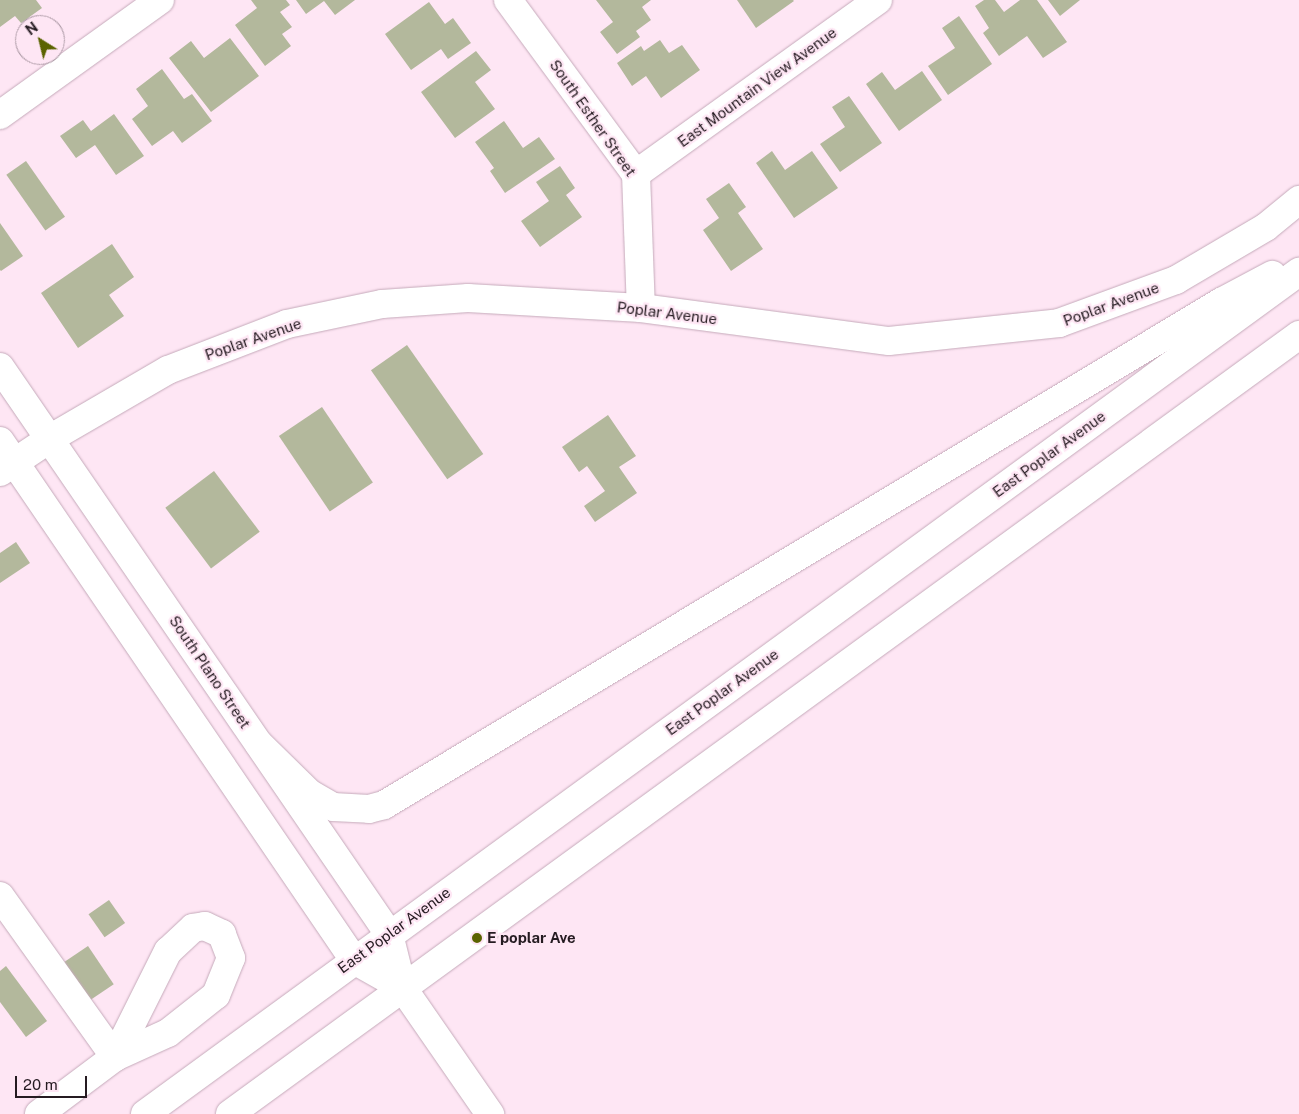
<!DOCTYPE html>
<html>
<head>
<meta charset="utf-8">
<style>
	body { margin:0 }
	#map { position:relative; width:1299px; height:1114px; overflow:hidden; background:#fee6f4; font-family:"Public Sans",sans-serif }
	div>[style] { position:absolute }
	.building>* { inset:0; background:#b3b89c; transform-origin:0 0 }
	.roads { filter:drop-shadow(0 0 1px #c5aaba) drop-shadow(0 0 1px #c5aaba) }
	.minor>* { height:28px; margin:-14px; padding:0 14px; transform-origin:14px; border-radius:14px; background:#fff }
	.major>* { height:28px; margin:-14px; padding:0 14px; transform-origin:14px; border-radius:14px; background:#fff }
	.dots>* { width:14px; height:14px; translate:-50% -50%; box-sizing:border-box; border:2px solid #fee6f4; border-radius:50% }
	span { translate:-50% -50%; white-space:nowrap; text-align:center; line-height:1.15; -webkit-text-stroke:4.5px #fee6f4; paint-order:stroke }
	.street-label { font-size:15px; color:#251b21 }
	.poi-label { font-size:15px; color:#251b21; font-weight:700 }
	.left { translate:0 -50%; text-align:left }
	.north { position:absolute; left:15px; top:15px; width:50px; height:50px; box-sizing:border-box; background:#fee6f4; border:1px solid #a795a0; border-radius:50%; rotate:324deg; font-size:14px; font-weight:700; line-height:20px; text-align:center; color:#251b21 }
	.north::after { content:''; display:block; margin:auto; width:18px; height:22px; background:#5b6300; clip-path:polygon(50% 0,100% 100%,50% 72%,0 100%) }
	.scale { position:absolute; left:15px; top:1076px; width:72px; height:22px; box-sizing:border-box; border:2px solid #251b21; border-top:0; padding-left:6px; font-size:15px; line-height:18px; white-space:nowrap; color:#251b21; -webkit-text-stroke:4px #fee6f4; paint-order:stroke }
</style>
</head>
<body>
<div id="map">
	<div class="building">
		<i style="clip-path:polygon(0 0,36px 0,42px 8px,21px 23px,15px 16px,0 27px)"></i>
		<i style="clip-path:polygon(251px 0,286px 0,290px 5px,280px 12px,292px 27px,282px 34px,291px 46px,265px 66px,235px 25px,257px 8px)"></i>
		<i style="clip-path:polygon(296px 0,355px 0,335px 15px,324px 1px,306px 14px)"></i>
		<i style="clip-path:polygon(596px 0,651px 0,642px 7px,651px 20px,636px 31px,640px 37px,617px 54px,600px 32px,613px 22px)"></i>
		<i style="clip-path:polygon(737px 0,793px 0,794px 1px,756px 28px)"></i>
		<i style="clip-path:polygon(984px 0,995px 0,1004px 12px,1020px 0,1037px 0,1067px 42px,1043px 58px,1027px 36px,999px 56px,983px 33px,989px 28px,975px 6px)"></i>
		<i style="clip-path:polygon(1048px 0,1080px 0,1060px 16px)"></i>
		<i style="clip-path:polygon(429px 2px,445px 24px,453px 18px,471px 43px,448px 59px,441px 49px,411px 70px,385px 34px)"></i>
		<i style="clip-path:polygon(959px 16px,992px 64px,948px 95px,928px 66px,955px 48px,942px 28px)"></i>
		<i style="clip-path:polygon(230px 38px,259px 76px,211px 112px,169px 58px,191px 41px,204px 58px)"></i>
		<i style="clip-path:polygon(660px 40px,669px 53px,682px 45px,700px 70px,661px 98px,646px 76px,632px 86px,617px 63px,641px 46px,644px 51px)"></i>
		<i style="clip-path:polygon(476px 51px,491px 70px,475px 82px,495px 109px,455px 138px,421px 92px)"></i>
		<i style="clip-path:polygon(162px 69px,184px 99px,192px 94px,212px 121px,182px 143px,173px 131px,152px 146px,132px 119px,148px 106px,136px 89px)"></i>
		<i style="clip-path:polygon(922px 71px,942px 100px,899px 131px,866px 84px,882px 72px,895px 90px)"></i>
		<i style="clip-path:polygon(849px 96px,882px 143px,840px 172px,820px 144px,845px 127px,832px 107px)"></i>
		<i style="clip-path:polygon(114px 114px,144px 156px,116px 175px,95px 145px,76px 158px,60px 136px,83px 120px,91px 131px)"></i>
		<i style="clip-path:polygon(504px 121px,523px 148px,539px 137px,555px 159px,505px 193px,490px 171px,494px 168px,475px 142px)"></i>
		<i style="clip-path:polygon(772px 151px,785px 170px,812px 151px,838px 188px,794px 218px,756px 163px)"></i>
		<i style="left:26px;top:161px;width:68px;height:24px;rotate:55deg"></i>
		<i style="clip-path:polygon(560px 166px,575px 188px,566px 195px,582px 217px,540px 247px,521px 221px,549px 201px,536px 182px)"></i>
		<i style="clip-path:polygon(729px 183px,746px 207px,738px 213px,763px 249px,731px 271px,703px 230px,719px 218px,706px 199px)"></i>
		<i style="clip-path:polygon(0 223px,23px 256px,1px 271px,0 270px)"></i>
		<i style="clip-path:polygon(112px 244px,134px 277px,109px 295px,124px 316px,78px 348px,41px 293px)"></i>
		<i style="left:407px;top:345px;width:133px;height:44px;rotate:55deg"></i>
		<i style="left:322px;top:407px;width:91px;height:52px;rotate:56deg"></i>
		<i style="clip-path:polygon(608px 415px,636px 456px,619px 467px,637px 493px,595px 522px,584px 506px,605px 491px,587px 466px,579px 472px,562px 447px)"></i>
		<i style="left:214px;top:471px;width:76px;height:61px;rotate:53deg"></i>
		<i style="clip-path:polygon(16px 542px,30px 563px,0 583px,0 553px)"></i>
		<i style="left:109px;top:900px;width:28px;height:25px;rotate:55deg"></i>
		<i style="left:88px;top:946px;width:46px;height:30px;rotate:56deg"></i>
		<i style="clip-path:polygon(6px 966px,47px 1021px,26px 1037px,0 1002px,0 971px)"></i>
	</div>
	<div class="roads">
		<div class="minor">
			<i style="left:508px;top:0;width:216px;rotate:53.7deg"></i>
			<i style="left:636px;top:174px;width:134px;rotate:87.9deg"></i>
			<i style="left:0;top:115px;width:197px;rotate:-35.7deg"></i>
			<i style="left:636px;top:174px;width:298px;rotate:-35.7deg"></i>
			<i style="left:0;top:472px;width:61px;rotate:-33.7deg"></i>
			<i style="left:51px;top:438px;width:135px;rotate:-30.2deg"></i>
			<i style="left:168px;top:370px;width:128px;rotate:-21.1deg"></i>
			<i style="left:287px;top:324px;width:97px;rotate:-11.9deg"></i>
			<i style="left:382px;top:304px;width:86px;rotate:-4deg"></i>
			<i style="left:468px;top:298px;width:173px;rotate:3.3deg"></i>
			<i style="left:641px;top:308px;width:250px;rotate:7.6deg"></i>
			<i style="left:889px;top:341px;width:171px;rotate:-6deg"></i>
			<i style="left:1059px;top:323px;width:125px;rotate:-20.2deg"></i>
			<i style="left:1176px;top:280px;width:104px;rotate:-30.5deg"></i>
			<i style="left:1266px;top:227px;width:43px;rotate:-39.3deg"></i>
			<i style="left:0;top:896px;width:198px;rotate:54.5deg"></i>
			<i style="left:39px;top:1114px;width:95px;rotate:-36.9deg"></i>
			<i style="left:115px;top:1057px;width:58px;rotate:-24.4deg"></i>
			<i style="left:168px;top:1033px;width:61px;rotate:-38.4deg"></i>
			<i style="left:216px;top:995px;width:40px;rotate:-68deg"></i>
			<i style="left:231px;top:958px;width:26px;rotate:-111deg"></i>
			<i style="left:222px;top:934px;width:19px;rotate:-155deg"></i>
			<i style="left:205px;top:926px;width:12px;rotate:171deg"></i>
			<i style="left:193px;top:928px;width:34px;rotate:137deg"></i>
			<i style="left:168px;top:951px;width:119px;rotate:116.6deg"></i>
		</div>
		<div class="major">
			<i style="left:0;top:367px;width:688px;rotate:55.55deg"></i>
			<i style="left:389px;top:934px;width:55px;rotate:76.2deg"></i>
			<i style="left:402px;top:987px;width:155px;rotate:55.3deg"></i>
			<i style="left:0;top:441px;width:628px;rotate:55.7deg"></i>
			<i style="left:354px;top:960px;width:55px;rotate:29.4deg"></i>
			<i style="left:259px;top:744px;width:70px;rotate:44.4deg"></i>
			<i style="left:309px;top:793px;width:28px;rotate:30deg"></i>
			<i style="left:333px;top:807px;width:36px;rotate:3deg"></i>
			<i style="left:369px;top:809px;width:16px;rotate:-15deg"></i>
			<i style="left:384px;top:805px;width:977px;rotate:-31deg"></i>
			<i style="left:1221px;top:302px;width:58px;rotate:-27.9deg"></i>
			<i style="left:145px;top:1114px;width:1429px;rotate:-36.12deg"></i>
			<i style="left:230px;top:1114px;width:1323px;rotate:-36.08deg"></i>
		</div>
	</div>
	<div class="dots">
		<i style="left:477px;top:938px;background:#5b6300"></i>
	</div>
	<div class="street-label">
		<span style="left:757px;top:87px;rotate:-36deg">East Mountain View Avenue</span>
		<span style="left:593px;top:118px;rotate:55deg">South Esther Street</span>
		<span style="left:1111px;top:304px;rotate:-20deg">Poplar Avenue</span>
		<span style="left:667px;top:313px;rotate:7deg">Poplar Avenue</span>
		<span style="left:253px;top:339px;rotate:-19deg">Poplar Avenue</span>
		<span style="left:1049px;top:454px;rotate:-36deg">East Poplar Avenue</span>
		<span style="left:210px;top:672px;rotate:56deg">South Plano Street</span>
		<span style="left:722px;top:692px;rotate:-36deg">East Poplar Avenue</span>
		<span style="left:394px;top:930px;rotate:-36deg">East Poplar Avenue</span>
	</div>
	<div class="poi-label">
		<span class="left" style="left:487px;top:938px">E poplar Ave</span>
	</div>
	<div class="north">N</div>
	<div class="scale">20 m</div>
</div>
</body>
</html>
